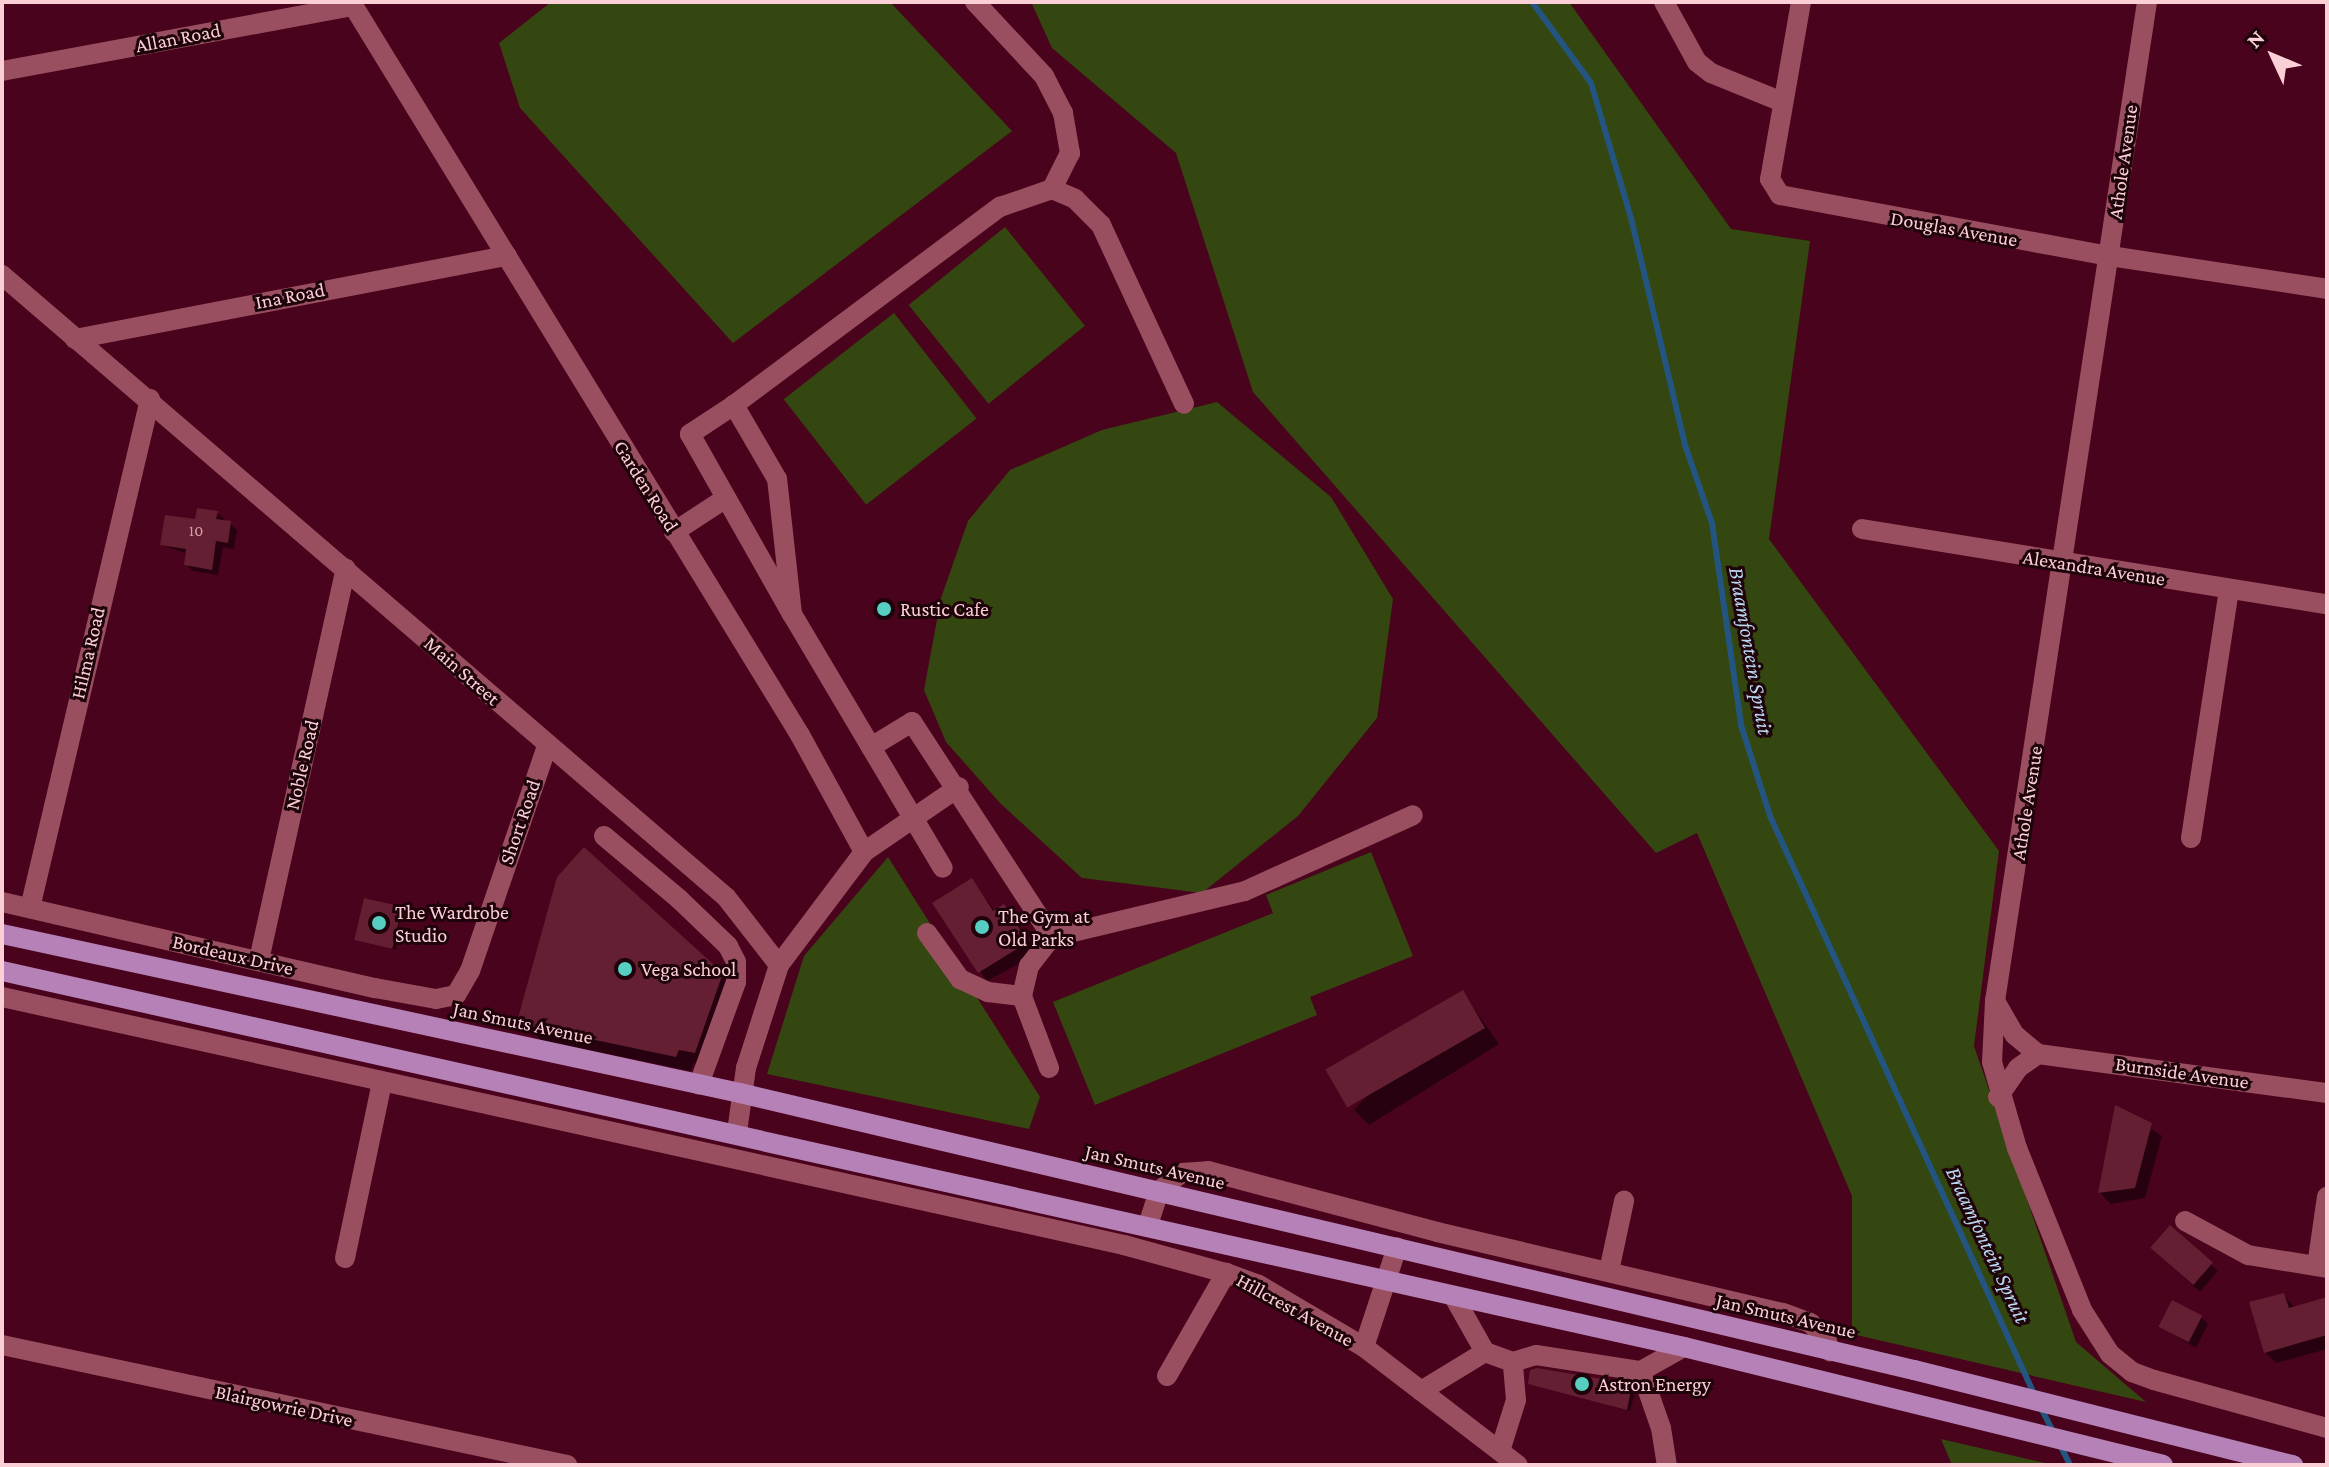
<!DOCTYPE html>
<html>
<head>
<meta charset="utf-8">
<style>
	body { margin:0 }
	#map { position:relative; width:2329px; height:1467px; overflow:hidden; background:#49031d; font-family:"Crimson Pro",serif }
	div>[style] { position:absolute }
	.green>* { inset:0; background:#344710; transform-origin:0 0 }
	.shadow>* { inset:0; background:#0007 }
	.stream>* { height:6px; margin:-3px; padding:0 3px; transform-origin:3px; border-radius:3px; background:#235580 }
	.building>* { inset:0; background:#641f32; transform-origin:0 0 }
	.minor>* { height:20px; margin:-10px; padding:0 10px; transform-origin:10px; border-radius:10px; background:#9a4f60 }
	.major>* { height:20px; margin:-10px; padding:0 10px; transform-origin:10px; border-radius:10px; background:#b681b6 }
	.dots>* { width:22px; height:22px; translate:-50% -50%; box-sizing:border-box; border:4px solid #1e040a; border-radius:50% }
	span { translate:-50% -50%; white-space:nowrap; text-align:center; line-height:1.15; -webkit-text-stroke:6px #1e040a; paint-order:stroke }
	.number-label { font-size:16px; color:#d5a3ad }
	.number-label span { -webkit-text-stroke-width:0 }
	.street-label { font-size:20px; color:#fbcfd6 }
	.poi-label { font-size:20px; color:#fbcfd6 }
	.left { translate:0 -50%; text-align:left }
	.water-label { font-size:22px; color:#bbd7f2; font-style:italic }
	.frame { position:absolute; inset:0; border:4px solid #fbcfd6; pointer-events:none }
	.north { position:absolute; left:2233px; top:16px; width:80px; height:80px; -webkit-text-stroke:6px #1e040a; paint-order:stroke; rotate:314deg; font-size:22px; font-weight:700; line-height:32px; text-align:center; color:#fbcfd6 }
	.north::after { content:''; display:block; margin:auto; width:28px; height:36px; background:#fbcfd6; clip-path:polygon(50% 0,100% 100%,50% 72%,0 100%) }
</style>
</head>
<body>
<div id="map">
	<div class="green">
		<i style="clip-path:polygon(551px 2px,890px 2px,1012px 131px,733px 343px,520px 108px,499px 43px)"></i>
		<i style="clip-path:polygon(1031px 2px,1569px 2px,1731px 229px,1810px 241px,1769px 539px,1999px 851px,1974px 1046px,2076px 1342px,2146px 1402px,1852px 1334px,1852px 1196px,1697px 833px,1656px 853px,1253px 392px,1176px 153px,1052px 48px)"></i>
		<i style="left:1005px;top:227px;width:127px;height:124px;rotate:51deg"></i>
		<i style="left:894px;top:313px;width:134px;height:140px;rotate:52deg"></i>
		<i style="clip-path:polygon(1217px 402px,1331px 497px,1393px 599px,1377px 718px,1298px 816px,1202px 893px,1082px 878px,1000px 803px,946px 742px,924px 690px,941px 598px,968px 521px,1010px 470px,1102px 430px)"></i>
		<i style="clip-path:polygon(1371px 852px,1413px 956px,1310px 997px,1317px 1015px,1095px 1105px,1053px 1002px,1273px 913px,1266px 895px)"></i>
		<i style="clip-path:polygon(888px 857px,1040px 1097px,1029px 1129px,767px 1074px,804px 956px)"></i>
		<i style="clip-path:polygon(1941px 1439px,2054px 1465px,1952px 1465px)"></i>
	</div>
	<div class="shadow">
		<i style="clip-path:polygon(217px 513px,237px 530px,234px 549px,223px 547px,218px 575px,193px 571px,186px 564px,188px 554px,162px 545px)"></i>
		<i style="clip-path:polygon(972px 881px,995px 911px,1004px 906px,1015px 917px,1037px 954px,987px 981px,935px 904px)"></i>
		<i style="clip-path:polygon(401px 909px,396px 950px,357px 939px)"></i>
		<i style="clip-path:polygon(722px 974px,737px 990px,710px 1067px,694px 1063px,691px 1071px,541px 1040px,526px 1024px)"></i>
		<i style="clip-path:polygon(1463px 993px,1499px 1044px,1369px 1125px,1354px 1110px)"></i>
		<i style="clip-path:polygon(2116px 1108px,2162px 1136px,2145px 1198px,2111px 1204px,2100px 1193px)"></i>
		<i style="clip-path:polygon(2170px 1228px,2218px 1271px,2200px 1292px,2159px 1255px)"></i>
		<i style="clip-path:polygon(2284px 1295px,2295px 1308px,2327px 1299px,2327px 1349px,2276px 1363px,2265px 1352px)"></i>
		<i style="clip-path:polygon(2201px 1317px,2208px 1324px,2196px 1348px,2161px 1327px)"></i>
		<i style="clip-path:polygon(1533px 1383px,1619px 1383px,1635px 1392px,1630px 1411px)"></i>
	</div>
	<div class="stream">
		<i style="left:1532px;top:2px;width:100px;rotate:53.9deg"></i>
		<i style="left:1591px;top:83px;width:141px;rotate:73.5deg"></i>
		<i style="left:1631px;top:218px;width:236px;rotate:76.6deg"></i>
		<i style="left:1686px;top:448px;width:79px;rotate:70.9deg"></i>
		<i style="left:1712px;top:523px;width:204px;rotate:81.8deg"></i>
		<i style="left:1741px;top:725px;width:96px;rotate:72.3deg"></i>
		<i style="left:1770px;top:816px;width:635px;rotate:65.45deg"></i>
		<i style="left:2041px;top:1408px;width:28px;rotate:63deg"></i>
		<i style="left:2059px;top:1443px;width:25px;rotate:63deg"></i>
	</div>
	<div class="building">
		<i style="clip-path:polygon(197px 508px,218px 511px,216px 519px,231px 521px,228px 543px,216px 541px,212px 570px,184px 565px,186px 549px,160px 545px,165px 515px,195px 519px)"></i>
		<i style="clip-path:polygon(584px 847px,723px 973px,695px 1053px,679px 1050px,676px 1057px,524px 1025px,518px 1018px,557px 877px)"></i>
		<i style="clip-path:polygon(972px 878px,993px 911px,1004px 904px,1028px 942px,978px 973px,932px 903px)"></i>
		<i style="left:364px;top:898px;width:39px;height:43px;rotate:13deg"></i>
		<i style="left:1463px;top:990px;width:44px;height:159px;rotate:60deg"></i>
		<i style="clip-path:polygon(2115px 1105px,2152px 1123px,2135px 1188px,2098px 1193px)"></i>
		<i style="left:2170px;top:1225px;width:57px;height:30px;rotate:41deg"></i>
		<i style="clip-path:polygon(2284px 1293px,2289px 1308px,2327px 1297px,2327px 1335px,2264px 1353px,2249px 1302px)"></i>
		<i style="left:2172px;top:1300px;width:34px;height:30px;rotate:27deg"></i>
		<i style="clip-path:polygon(1537px 1368px,1632px 1384px,1627px 1410px,1528px 1384px,1530px 1370px)"></i>
	</div>
	<div class="minor">
		<i style="left:351px;top:2px;width:860px;rotate:58.51deg"></i>
		<i style="left:800px;top:735px;width:133px;rotate:61.3deg"></i>
		<i style="left:975px;top:2px;width:101px;rotate:47deg"></i>
		<i style="left:1044px;top:76px;width:42px;rotate:62.8deg"></i>
		<i style="left:1063px;top:113px;width:41px;rotate:80.1deg"></i>
		<i style="left:1070px;top:153px;width:40px;rotate:116.6deg"></i>
		<i style="left:1664px;top:2px;width:68px;rotate:61.2deg"></i>
		<i style="left:1697px;top:62px;width:18px;rotate:38deg"></i>
		<i style="left:1711px;top:73px;width:77px;rotate:22.2deg"></i>
		<i style="left:1801px;top:2px;width:180px;rotate:99.9deg"></i>
		<i style="left:1770px;top:179px;width:19px;rotate:58deg"></i>
		<i style="left:1780px;top:195px;width:336px;rotate:10.5deg"></i>
		<i style="left:2110px;top:256px;width:219px;rotate:8.6deg"></i>
		<i style="left:2147px;top:2px;width:1010px;rotate:98.65deg"></i>
		<i style="left:1995px;top:1001px;width:61px;rotate:92.8deg"></i>
		<i style="left:1992px;top:1062px;width:90px;rotate:73.8deg"></i>
		<i style="left:2017px;top:1148px;width:175px;rotate:68.1deg"></i>
		<i style="left:2082px;top:1310px;width:52px;rotate:57.5deg"></i>
		<i style="left:2110px;top:1354px;width:28px;rotate:39deg"></i>
		<i style="left:2132px;top:1372px;width:23px;rotate:20deg"></i>
		<i style="left:2154px;top:1380px;width:180px;rotate:15.5deg"></i>
		<i style="left:2px;top:71px;width:358px;rotate:-10.5deg"></i>
		<i style="left:2px;top:275px;width:954px;rotate:40.67deg"></i>
		<i style="left:726px;top:897px;width:86px;rotate:52.1deg"></i>
		<i style="left:75px;top:339px;width:440px;rotate:-10.9deg"></i>
		<i style="left:734px;top:405px;width:332px;rotate:-36.7deg"></i>
		<i style="left:1000px;top:207px;width:55px;rotate:-19.1deg"></i>
		<i style="left:1052px;top:189px;width:25px;rotate:23deg"></i>
		<i style="left:1075px;top:199px;width:37px;rotate:45deg"></i>
		<i style="left:1101px;top:225px;width:197px;rotate:65.1deg"></i>
		<i style="left:1862px;top:529px;width:471px;rotate:9.2deg"></i>
		<i style="left:674px;top:532px;width:62px;rotate:-33.2deg"></i>
		<i style="left:792px;top:614px;width:136px;rotate:-96.3deg"></i>
		<i style="left:777px;top:479px;width:86px;rotate:-120.2deg"></i>
		<i style="left:734px;top:405px;width:53px;rotate:146.6deg"></i>
		<i style="left:690px;top:434px;width:207px;rotate:60.5deg"></i>
		<i style="left:792px;top:614px;width:295px;rotate:59.3deg"></i>
		<i style="left:871px;top:747px;width:48px;rotate:-31.4deg"></i>
		<i style="left:912px;top:722px;width:257px;rotate:56.9deg"></i>
		<i style="left:604px;top:836px;width:98px;rotate:40deg"></i>
		<i style="left:679px;top:899px;width:68px;rotate:43.8deg"></i>
		<i style="left:728px;top:946px;width:18px;rotate:63deg"></i>
		<i style="left:736px;top:962px;width:20px;rotate:90deg"></i>
		<i style="left:736px;top:982px;width:109px;rotate:109.9deg"></i>
		<i style="left:2191px;top:838px;width:252px;rotate:-81.3deg"></i>
		<i style="left:2px;top:902px;width:383px;rotate:13deg"></i>
		<i style="left:375px;top:988px;width:62px;rotate:10.2deg"></i>
		<i style="left:436px;top:999px;width:20px;rotate:-11deg"></i>
		<i style="left:456px;top:995px;width:28px;rotate:-60deg"></i>
		<i style="left:470px;top:971px;width:238px;rotate:-71.1deg"></i>
		<i style="left:30px;top:908px;width:523px;rotate:-76.73deg"></i>
		<i style="left:927px;top:933px;width:57px;rotate:54.3deg"></i>
		<i style="left:960px;top:979px;width:31px;rotate:25deg"></i>
		<i style="left:988px;top:992px;width:34px;rotate:7deg"></i>
		<i style="left:259px;top:960px;width:401px;rotate:-77.5deg"></i>
		<i style="left:2px;top:997px;width:1149px;rotate:12.46deg"></i>
		<i style="left:1124px;top:1245px;width:106px;rotate:15.4deg"></i>
		<i style="left:1226px;top:1273px;width:35px;rotate:20deg"></i>
		<i style="left:1259px;top:1285px;width:122px;rotate:30.6deg"></i>
		<i style="left:1364px;top:1347px;width:194px;rotate:37.5deg"></i>
		<i style="left:1995px;top:1001px;width:39px;rotate:60deg"></i>
		<i style="left:2015px;top:1035px;width:30px;rotate:40deg"></i>
		<i style="left:2038px;top:1054px;width:292px;rotate:7.7deg"></i>
		<i style="left:1049px;top:1068px;width:77px;rotate:-110.6deg"></i>
		<i style="left:1022px;top:996px;width:31px;rotate:-77deg"></i>
		<i style="left:1029px;top:966px;width:37px;rotate:-52deg"></i>
		<i style="left:1052px;top:937px;width:198px;rotate:-13.4deg"></i>
		<i style="left:1245px;top:891px;width:184px;rotate:-24.3deg"></i>
		<i style="left:1998px;top:1097px;width:35px;rotate:-55deg"></i>
		<i style="left:2018px;top:1068px;width:24px;rotate:-35deg"></i>
		<i style="left:737px;top:1132px;width:65px;rotate:-82deg"></i>
		<i style="left:746px;top:1068px;width:108px;rotate:-72.2deg"></i>
		<i style="left:779px;top:965px;width:141px;rotate:-53deg"></i>
		<i style="left:864px;top:852px;width:115px;rotate:-34.4deg"></i>
		<i style="left:2185px;top:1221px;width:72px;rotate:28.4deg"></i>
		<i style="left:2248px;top:1255px;width:80px;rotate:9.3deg"></i>
		<i style="left:1148px;top:1225px;width:36px;rotate:-72deg"></i>
		<i style="left:1159px;top:1191px;width:28px;rotate:-39deg"></i>
		<i style="left:1181px;top:1173px;width:27px;rotate:-4deg"></i>
		<i style="left:1208px;top:1171px;width:237px;rotate:14.9deg"></i>
		<i style="left:1437px;top:1232px;width:355px;rotate:13.2deg"></i>
		<i style="left:1783px;top:1313px;width:29px;rotate:20deg"></i>
		<i style="left:1810px;top:1323px;width:22px;rotate:43deg"></i>
		<i style="left:1826px;top:1338px;width:14px;rotate:73deg"></i>
		<i style="left:345px;top:1258px;width:179px;rotate:-78.1deg"></i>
		<i style="left:2317px;top:1266px;width:70px;rotate:-81.8deg"></i>
		<i style="left:1609px;top:1271px;width:72px;rotate:-77.9deg"></i>
		<i style="left:1454px;top:1297px;width:63px;rotate:60.6deg"></i>
		<i style="left:1485px;top:1352px;width:30px;rotate:20deg"></i>
		<i style="left:1513px;top:1362px;width:24px;rotate:-17deg"></i>
		<i style="left:1536px;top:1355px;width:106px;rotate:8.7deg"></i>
		<i style="left:1641px;top:1371px;width:49px;rotate:-29.2deg"></i>
		<i style="left:2px;top:1345px;width:578px;rotate:11.99deg"></i>
		<i style="left:1364px;top:1347px;width:105px;rotate:-71.7deg"></i>
		<i style="left:1641px;top:1371px;width:60px;rotate:70.7deg"></i>
		<i style="left:1661px;top:1428px;width:37px;rotate:81deg"></i>
		<i style="left:1167px;top:1376px;width:119px;rotate:-60.2deg"></i>
		<i style="left:1421px;top:1391px;width:75px;rotate:-31.4deg"></i>
		<i style="left:1500px;top:1451px;width:53px;rotate:-72.6deg"></i>
		<i style="left:1516px;top:1400px;width:38px;rotate:-95deg"></i>
	</div>
	<div class="major">
		<i style="left:2px;top:934px;width:755px;rotate:12.16deg"></i>
		<i style="left:740px;top:1093px;width:1206px;rotate:13.28deg"></i>
		<i style="left:1914px;top:1370px;width:391px;rotate:14.1deg"></i>
		<i style="left:2px;top:971px;width:1724px;rotate:12.6deg"></i>
		<i style="left:1684px;top:1347px;width:493px;rotate:13.8deg"></i>
	</div>
	<div class="dots">
		<i style="left:884px;top:609px;background:#56cec2"></i>
		<i style="left:379px;top:923px;background:#56cec2"></i>
		<i style="left:982px;top:927px;background:#56cec2"></i>
		<i style="left:625px;top:969px;background:#56cec2"></i>
		<i style="left:1582px;top:1384px;background:#56cec2"></i>
	</div>
	<div class="number-label">
		<span style="left:196px;top:531px">10</span>
	</div>
	<div class="street-label">
		<span style="left:178px;top:38px;rotate:-11deg">Allan Road</span>
		<span style="left:2123px;top:162px;rotate:-82deg">Athole Avenue</span>
		<span style="left:1954px;top:229px;rotate:10deg">Douglas Avenue</span>
		<span style="left:290px;top:296px;rotate:-11deg">Ina Road</span>
		<span style="left:646px;top:486px;rotate:58deg">Garden Road</span>
		<span style="left:2094px;top:568px;rotate:9deg">Alexandra Avenue</span>
		<span style="left:88px;top:653px;rotate:-77deg">Hilma Road</span>
		<span style="left:462px;top:671px;rotate:41deg">Main Street</span>
		<span style="left:302px;top:765px;rotate:-77deg">Noble Road</span>
		<span style="left:2027px;top:803px;rotate:-81deg">Athole Avenue</span>
		<span style="left:520px;top:822px;rotate:-71deg">Short Road</span>
		<span style="left:233px;top:955px;rotate:13deg">Bordeaux Drive</span>
		<span style="left:523px;top:1023px;rotate:12deg">Jan Smuts Avenue</span>
		<span style="left:2182px;top:1073px;rotate:8deg">Burnside Avenue</span>
		<span style="left:1155px;top:1167px;rotate:13deg">Jan Smuts Avenue</span>
		<span style="left:1295px;top:1310px;rotate:29deg">Hillcrest Avenue</span>
		<span style="left:1786px;top:1316px;rotate:13deg">Jan Smuts Avenue</span>
		<span style="left:284px;top:1406px;rotate:12deg">Blairgowrie Drive</span>
	</div>
	<div class="poi-label">
		<span class="left" style="left:900px;top:609px">Rustic Cafe</span>
		<span class="left" style="left:395px;top:924px">The Wardrobe<br>Studio</span>
		<span class="left" style="left:998px;top:928px">The Gym at<br>Old Parks</span>
		<span class="left" style="left:641px;top:969px">Vega School</span>
		<span class="left" style="left:1598px;top:1384px">Astron Energy</span>
	</div>
	<div class="water-label">
		<span style="left:1751px;top:651px;rotate:80deg">Braamfontein Spruit</span>
		<span style="left:1988px;top:1245px;rotate:65deg">Braamfontein Spruit</span>
	</div>
	<div class="frame"></div>
	<div class="north">N</div>
</div>
</body>
</html>
